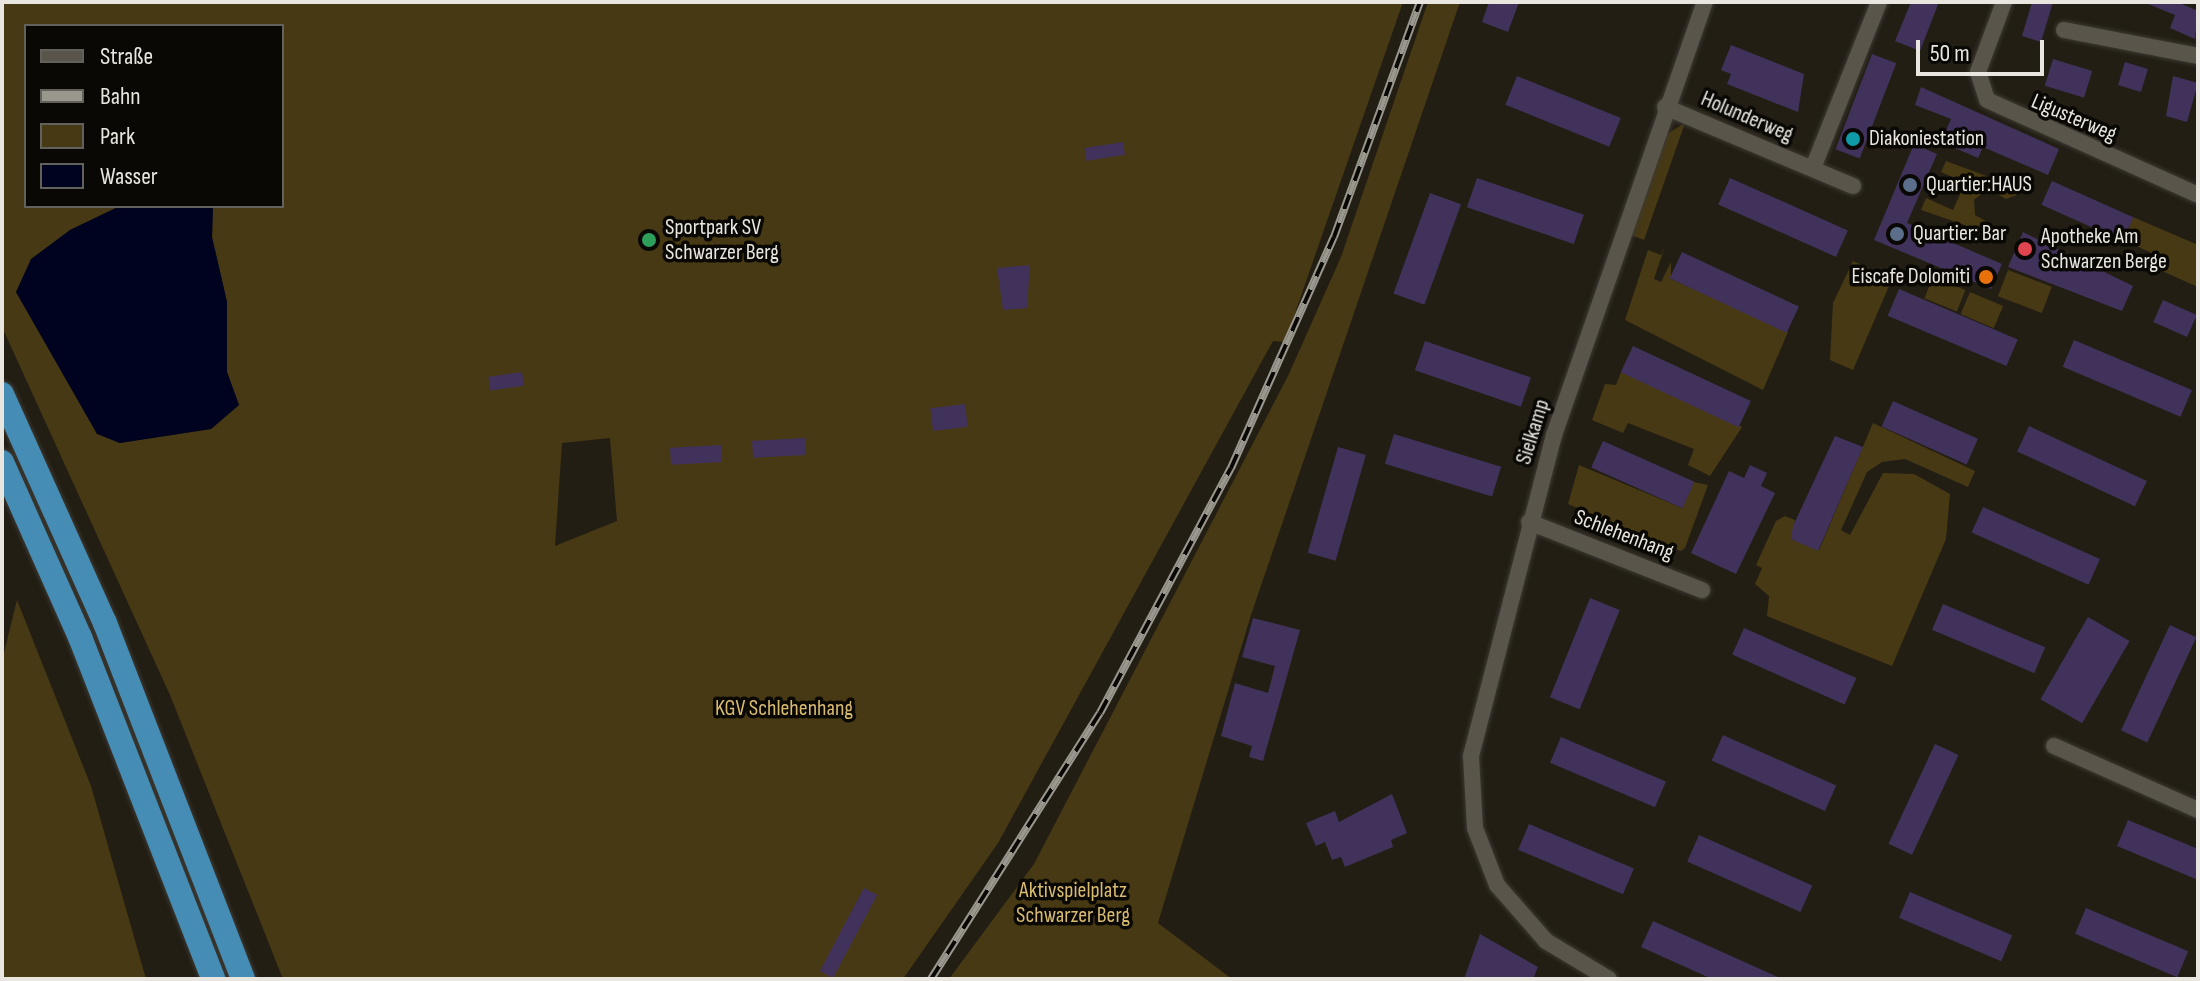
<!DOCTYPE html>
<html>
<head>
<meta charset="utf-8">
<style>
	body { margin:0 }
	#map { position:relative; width:2200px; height:981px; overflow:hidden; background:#221e14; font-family:"Sofia Sans Condensed",sans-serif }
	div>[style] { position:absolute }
	.green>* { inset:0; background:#473913; transform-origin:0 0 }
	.water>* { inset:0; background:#000320 }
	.building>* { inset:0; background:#41325b; transform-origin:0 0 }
	.roads { filter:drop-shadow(0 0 2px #3c3933) drop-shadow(0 0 2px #3c3933) }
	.minor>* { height:16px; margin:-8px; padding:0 8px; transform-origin:8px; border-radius:8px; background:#5a554a }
	.highway>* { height:24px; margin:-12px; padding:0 12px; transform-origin:12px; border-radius:12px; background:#458db4 }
	.rail>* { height:8px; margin-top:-4px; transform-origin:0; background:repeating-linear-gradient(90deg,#0a0805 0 15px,#9a978f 0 30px); box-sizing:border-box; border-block:2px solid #9a978f }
	.dots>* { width:22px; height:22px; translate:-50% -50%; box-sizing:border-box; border:4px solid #0a0805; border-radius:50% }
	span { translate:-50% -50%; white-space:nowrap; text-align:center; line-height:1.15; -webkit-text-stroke:7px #0a0805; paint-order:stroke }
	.street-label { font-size:22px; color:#e8e6df }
	.poi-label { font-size:22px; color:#e8e6df }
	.left { translate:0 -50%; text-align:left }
	.right { translate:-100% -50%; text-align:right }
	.park-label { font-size:22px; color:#d9bb6f }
	.frame { position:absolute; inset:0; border:4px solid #e8e6df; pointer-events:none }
	.legend { position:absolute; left:24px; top:24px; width:260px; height:184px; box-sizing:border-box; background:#0a0805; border:2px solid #63615c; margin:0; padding:10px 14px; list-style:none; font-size:24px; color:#e8e6df }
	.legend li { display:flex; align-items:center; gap:16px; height:40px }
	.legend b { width:40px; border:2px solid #63615c }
	.scale { position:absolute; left:1916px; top:40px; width:128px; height:36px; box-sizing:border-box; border:4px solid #e8e6df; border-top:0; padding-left:10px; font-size:24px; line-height:28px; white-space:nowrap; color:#e8e6df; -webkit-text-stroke:6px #0a0805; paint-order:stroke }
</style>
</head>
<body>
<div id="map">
	<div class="green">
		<i style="clip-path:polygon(evenodd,2px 2px,1403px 2px,1285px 342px,1273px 341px,998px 843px,903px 979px,283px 979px,170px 695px,2px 327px,2px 2px,26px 26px,282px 26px,282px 206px,213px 206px,212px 237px,227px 302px,227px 372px,239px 405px,211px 429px,119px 443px,97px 433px,16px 292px,70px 230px,120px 206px,26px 206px,26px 26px,2px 2px,610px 438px,617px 521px,555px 546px,562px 443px,610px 438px)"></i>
		<i style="clip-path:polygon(1428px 2px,1460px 2px,1251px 615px,1158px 923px,1232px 979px,949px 979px,1034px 864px,1288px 376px,1341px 257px)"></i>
		<i style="clip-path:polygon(1685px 123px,1644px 240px,1630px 235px,1667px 134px)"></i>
		<i style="clip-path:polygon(1946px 161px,2011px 185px,2017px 195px,2006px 199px,1988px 189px,1974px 200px,1975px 215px,1996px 227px,1988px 233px,1921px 210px,1926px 198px,1953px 210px,1965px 183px,1941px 172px)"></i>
		<i style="clip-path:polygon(2133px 217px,2198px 245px,2198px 287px,2162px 271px,2165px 259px,2123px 240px)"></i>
		<i style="clip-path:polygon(1665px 246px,1654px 279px,1661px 282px,1671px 262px,1671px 279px,1788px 332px,1763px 390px,1625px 320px,1648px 250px,1661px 255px)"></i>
		<i style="clip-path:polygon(1853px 261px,1892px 279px,1853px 370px,1830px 360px,1833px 303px)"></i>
		<i style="left:2008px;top:270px;width:47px;height:28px;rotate:21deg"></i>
		<i style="left:1933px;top:277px;width:35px;height:23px;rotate:22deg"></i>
		<i style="left:1970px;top:292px;width:36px;height:24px;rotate:23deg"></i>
		<i style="clip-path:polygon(1621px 372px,1742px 427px,1710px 476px,1688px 465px,1694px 449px,1628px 423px,1623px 433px,1592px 420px,1605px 384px,1616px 385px)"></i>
		<i style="clip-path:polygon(1873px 423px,1975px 471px,1968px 487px,1905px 459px,1882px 462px,1867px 472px,1841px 530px,1850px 535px,1883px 473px,1914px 474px,1950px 494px,1946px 539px,1892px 666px,1767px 616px,1769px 596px,1755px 584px,1762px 568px,1756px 565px,1776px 521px,1785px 516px,1795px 520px,1791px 539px,1819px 550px)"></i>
		<i style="clip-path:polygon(1579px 465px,1682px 508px,1694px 482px,1708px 485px,1685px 548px,1681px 551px,1568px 504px)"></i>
		<i style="clip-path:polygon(17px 600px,91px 786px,146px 979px,2px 979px,2px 661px)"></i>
	</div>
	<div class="water">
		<i style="clip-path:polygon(120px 206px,213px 206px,212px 237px,227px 302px,227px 372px,239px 405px,211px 429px,120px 443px,97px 434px,16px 292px,31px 259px,70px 230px)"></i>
	</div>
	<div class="building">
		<i style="clip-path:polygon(1489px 2px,1519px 2px,1508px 32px,1482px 22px)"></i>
		<i style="clip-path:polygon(1911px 2px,1939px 2px,1920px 51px,1895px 41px)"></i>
		<i style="clip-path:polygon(2032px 2px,2053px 2px,2041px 42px,2022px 36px)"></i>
		<i style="clip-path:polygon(2143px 2px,2177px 2px,2198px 11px,2195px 39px,2170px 28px,2175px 15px)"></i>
		<i style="clip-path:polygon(1731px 45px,1804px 74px,1798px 112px,1727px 84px,1731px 74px,1721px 70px)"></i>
		<i style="left:1872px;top:54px;width:26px;height:102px;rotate:21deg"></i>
		<i style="left:2053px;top:59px;width:41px;height:28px;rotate:17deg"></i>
		<i style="left:2125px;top:62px;width:24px;height:24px;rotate:17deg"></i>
		<i style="left:1517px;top:76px;width:112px;height:31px;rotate:22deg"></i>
		<i style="clip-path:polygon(2173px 76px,2198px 83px,2187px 122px,2166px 116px)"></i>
		<i style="clip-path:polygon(1921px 87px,2059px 149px,2048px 175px,1983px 147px,1978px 158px,1941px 142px,1951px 119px,1915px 105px)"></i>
		<i style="left:1123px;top:142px;width:13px;height:39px;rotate:81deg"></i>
		<i style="clip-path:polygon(1914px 144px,1937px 154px,1907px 223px,2002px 264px,1991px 289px,1874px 240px)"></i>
		<i style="left:1477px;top:178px;width:113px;height:31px;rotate:19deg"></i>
		<i style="left:1730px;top:178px;width:129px;height:29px;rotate:24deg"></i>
		<i style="left:2052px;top:181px;width:89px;height:26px;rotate:24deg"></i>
		<i style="left:1430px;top:193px;width:33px;height:107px;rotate:20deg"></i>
		<i style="clip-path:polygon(2023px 232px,2133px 286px,2122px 311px,2008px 267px)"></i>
		<i style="left:1682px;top:252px;width:129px;height:29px;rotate:25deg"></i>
		<i style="clip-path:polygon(1030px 265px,1027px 308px,1003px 310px,997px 268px)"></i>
		<i style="left:1899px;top:289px;width:129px;height:29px;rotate:23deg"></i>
		<i style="left:2163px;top:300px;width:37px;height:24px;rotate:24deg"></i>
		<i style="left:2074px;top:340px;width:128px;height:29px;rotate:23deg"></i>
		<i style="left:1425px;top:341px;width:112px;height:31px;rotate:19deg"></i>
		<i style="left:1633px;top:346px;width:130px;height:29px;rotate:25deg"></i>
		<i style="left:522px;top:372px;width:14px;height:34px;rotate:82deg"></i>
		<i style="left:1893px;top:401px;width:93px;height:28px;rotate:24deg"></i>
		<i style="left:965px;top:404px;width:23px;height:35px;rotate:83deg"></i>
		<i style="left:2029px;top:426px;width:130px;height:28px;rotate:25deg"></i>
		<i style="left:1394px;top:434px;width:112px;height:31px;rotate:17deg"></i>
		<i style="clip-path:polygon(1835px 436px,1863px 447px,1818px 551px,1791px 539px,1793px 526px)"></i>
		<i style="left:805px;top:438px;width:17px;height:53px;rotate:87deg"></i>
		<i style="left:1603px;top:441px;width:100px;height:29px;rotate:24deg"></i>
		<i style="left:721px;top:445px;width:17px;height:51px;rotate:87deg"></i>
		<i style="left:1338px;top:447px;width:29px;height:110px;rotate:16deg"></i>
		<i style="clip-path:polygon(1750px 465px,1767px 473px,1761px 486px,1775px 493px,1736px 574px,1691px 553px,1729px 471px,1744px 478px)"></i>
		<i style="left:1983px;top:507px;width:128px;height:28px;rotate:24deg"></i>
		<i style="left:1590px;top:598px;width:32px;height:107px;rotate:22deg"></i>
		<i style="left:1943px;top:604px;width:111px;height:28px;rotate:23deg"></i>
		<i style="left:2088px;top:617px;width:48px;height:95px;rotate:30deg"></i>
		<i style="clip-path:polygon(1253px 618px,1300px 630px,1263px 761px,1249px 757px,1252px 746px,1221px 736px,1235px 683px,1268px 693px,1275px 666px,1242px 657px)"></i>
		<i style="left:2170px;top:625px;width:29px;height:116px;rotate:25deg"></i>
		<i style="left:1744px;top:628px;width:123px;height:29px;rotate:24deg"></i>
		<i style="left:1723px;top:735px;width:124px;height:28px;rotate:24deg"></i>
		<i style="left:1561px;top:737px;width:114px;height:28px;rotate:23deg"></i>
		<i style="left:1935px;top:744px;width:26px;height:110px;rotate:25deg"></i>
		<i style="clip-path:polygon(1392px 794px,1407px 833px,1391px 840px,1393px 847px,1345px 867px,1341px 857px,1332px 860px,1325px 842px,1316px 846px,1306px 823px,1335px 811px,1339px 822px)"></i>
		<i style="clip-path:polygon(2128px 820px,2198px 849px,2198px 880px,2117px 846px)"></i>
		<i style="left:1529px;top:824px;width:114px;height:28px;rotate:23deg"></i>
		<i style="left:1699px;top:835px;width:124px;height:29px;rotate:24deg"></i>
		<i style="left:864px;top:888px;width:15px;height:94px;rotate:28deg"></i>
		<i style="left:1910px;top:892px;width:111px;height:28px;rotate:23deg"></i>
		<i style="left:2086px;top:908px;width:111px;height:28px;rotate:23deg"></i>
		<i style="clip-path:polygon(1653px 921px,1691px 938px,1782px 979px,1712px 979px,1641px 947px)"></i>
		<i style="clip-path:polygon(1480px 934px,1538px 967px,1533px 979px,1464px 979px)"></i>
	</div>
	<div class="roads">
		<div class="minor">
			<i style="left:2004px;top:2px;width:75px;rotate:110.4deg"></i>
			<i style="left:1978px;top:72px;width:29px;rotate:72deg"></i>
			<i style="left:1987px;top:100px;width:231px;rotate:24.2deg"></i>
			<i style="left:2064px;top:30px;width:136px;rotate:11deg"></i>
			<i style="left:1665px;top:107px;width:204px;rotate:22.8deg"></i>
			<i style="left:1813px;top:168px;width:179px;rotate:-68.3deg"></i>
			<i style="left:1529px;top:522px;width:186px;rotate:21.5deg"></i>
			<i style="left:2054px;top:746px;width:158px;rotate:24deg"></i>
			<i style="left:1609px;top:979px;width:74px;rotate:-148.9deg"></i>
			<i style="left:1546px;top:941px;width:74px;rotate:-131.2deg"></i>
			<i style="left:1497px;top:885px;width:61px;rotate:-111.1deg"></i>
			<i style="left:1475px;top:828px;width:72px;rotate:-93.2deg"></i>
			<i style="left:1471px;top:756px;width:332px;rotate:-75.5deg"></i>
			<i style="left:1554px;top:435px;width:459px;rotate:-70.8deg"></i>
		</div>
		<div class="highway">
			<i style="left:2px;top:394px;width:251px;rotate:65.8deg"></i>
			<i style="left:105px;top:623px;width:382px;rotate:68.8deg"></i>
			<i style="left:2px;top:462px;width:192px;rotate:66deg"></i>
			<i style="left:80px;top:637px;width:367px;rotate:68.7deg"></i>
		</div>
	</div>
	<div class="rail">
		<i style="left:931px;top:979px;width:315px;rotate:-57.6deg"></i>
		<i style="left:1100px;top:713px;width:278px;rotate:-61.9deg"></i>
		<i style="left:1231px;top:468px;width:253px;rotate:-66deg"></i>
		<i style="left:1334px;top:237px;width:250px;rotate:-69.9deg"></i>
	</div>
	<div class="dots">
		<i style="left:1853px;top:139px;background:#0f9aa8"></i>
		<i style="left:1910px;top:185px;background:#5c6f8a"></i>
		<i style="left:1897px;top:234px;background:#5c6f8a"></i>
		<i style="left:649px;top:240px;background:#2e9e5b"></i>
		<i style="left:2025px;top:249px;background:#e0444e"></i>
		<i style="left:1986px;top:277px;background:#e8710a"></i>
	</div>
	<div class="street-label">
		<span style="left:1747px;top:117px;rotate:23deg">Holunderweg</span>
		<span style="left:2074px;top:118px;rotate:23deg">Ligusterweg</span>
		<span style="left:1533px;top:432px;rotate:-73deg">Sielkamp</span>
		<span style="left:1624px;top:535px;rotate:21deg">Schlehenhang</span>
	</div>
	<div class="poi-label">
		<span class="left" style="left:1869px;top:139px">Diakoniestation</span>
		<span class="left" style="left:1926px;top:185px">Quartier:HAUS</span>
		<span class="left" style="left:665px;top:240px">Sportpark SV<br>Schwarzer Berg</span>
		<span class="left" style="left:1913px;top:234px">Quartier: Bar</span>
		<span class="left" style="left:2041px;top:249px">Apotheke Am<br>Schwarzen Berge</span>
		<span class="right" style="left:1970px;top:277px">Eiscafe Dolomiti</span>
	</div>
	<div class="park-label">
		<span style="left:784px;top:709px">KGV Schlehenhang</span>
		<span style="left:1073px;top:903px">Aktivspielplatz<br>Schwarzer Berg</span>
	</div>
	<div class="frame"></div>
	<ul class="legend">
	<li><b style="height:10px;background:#5a554a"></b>Straße</li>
	<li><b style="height:10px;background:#9a978f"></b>Bahn</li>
	<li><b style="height:22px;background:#473913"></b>Park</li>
	<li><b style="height:22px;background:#000320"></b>Wasser</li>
	</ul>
	<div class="scale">50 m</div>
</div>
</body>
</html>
